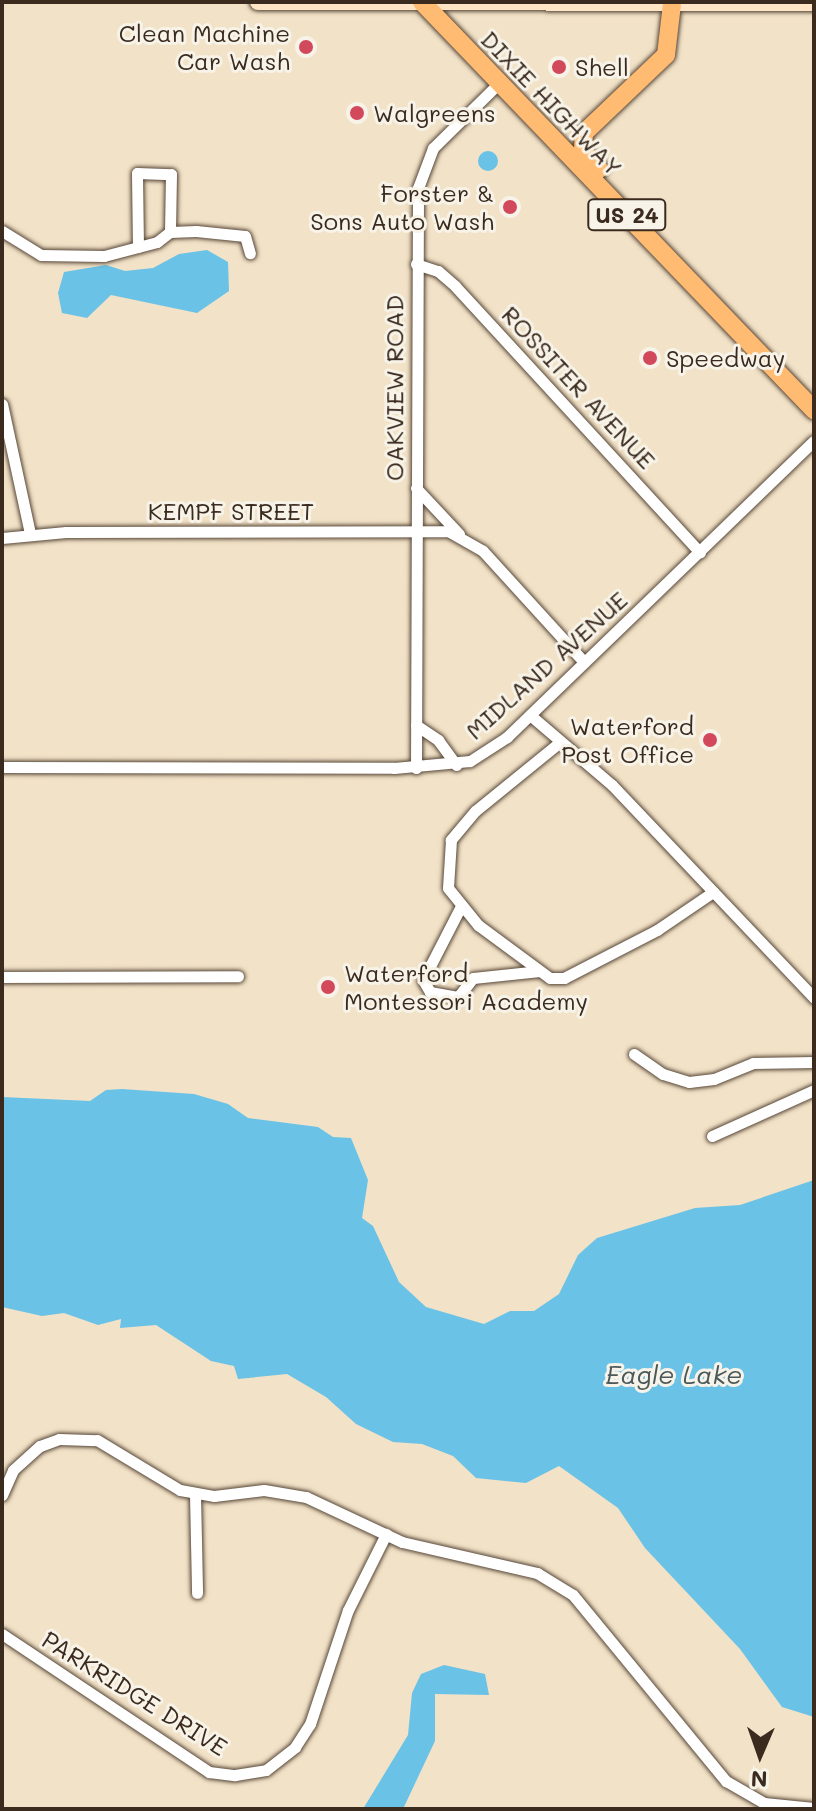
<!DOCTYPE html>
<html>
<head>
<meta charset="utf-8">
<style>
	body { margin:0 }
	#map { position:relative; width:816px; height:1811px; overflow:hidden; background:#f2e2c7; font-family:Mali,sans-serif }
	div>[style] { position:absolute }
	.water>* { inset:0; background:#6ac2e7 }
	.round { border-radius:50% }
	.roads { filter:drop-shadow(0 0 2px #564637) drop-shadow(0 0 2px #564637) }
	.minor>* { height:11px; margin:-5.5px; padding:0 5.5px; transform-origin:5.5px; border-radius:5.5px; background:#fff }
	.secondary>* { height:16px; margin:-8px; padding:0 8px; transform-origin:8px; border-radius:8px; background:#ffe4c6 }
	.primary>* { height:18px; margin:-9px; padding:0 9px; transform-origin:9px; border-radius:9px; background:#ffbb71 }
	.dots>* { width:22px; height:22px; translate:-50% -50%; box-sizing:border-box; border:4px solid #f7f3e8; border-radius:50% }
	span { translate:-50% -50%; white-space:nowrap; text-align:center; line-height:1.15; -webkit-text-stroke:6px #f7f3e8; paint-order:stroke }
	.shield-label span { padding:2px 6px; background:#f7f3e8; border:2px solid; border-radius:6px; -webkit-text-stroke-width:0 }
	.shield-label { font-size:22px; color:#3b2a1e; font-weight:700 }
	.poi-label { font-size:24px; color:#3b2a1e }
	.right { translate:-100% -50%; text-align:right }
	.left { translate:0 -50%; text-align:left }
	.street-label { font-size:24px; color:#3b2a1e }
	.water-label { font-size:26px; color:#49585a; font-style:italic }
	.frame { position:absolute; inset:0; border:4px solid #3b2a1e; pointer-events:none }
	.north { position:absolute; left:720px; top:1715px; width:80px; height:80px; -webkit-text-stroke:6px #f7f3e8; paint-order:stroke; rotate:182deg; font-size:22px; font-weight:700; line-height:32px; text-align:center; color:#3b2a1e }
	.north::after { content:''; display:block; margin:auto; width:28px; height:36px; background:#3b2a1e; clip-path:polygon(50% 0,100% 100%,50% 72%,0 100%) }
</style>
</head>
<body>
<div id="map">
	<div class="water">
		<i class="round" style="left:478px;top:151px;width:20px;height:20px"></i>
		<i style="clip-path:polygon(207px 250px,228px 262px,229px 291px,197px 313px,111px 295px,87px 318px,62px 313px,58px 293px,64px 272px,106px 265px,125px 271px,153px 268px,179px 254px)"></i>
		<i style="clip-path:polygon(122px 1089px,194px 1094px,228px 1104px,248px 1118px,318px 1127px,333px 1137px,351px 1138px,368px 1180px,362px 1218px,373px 1226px,399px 1282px,426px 1307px,484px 1324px,510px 1311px,534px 1311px,559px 1294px,578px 1255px,597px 1238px,695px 1208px,740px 1205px,814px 1180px,814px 1717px,782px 1707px,740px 1649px,645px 1548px,618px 1508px,559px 1466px,526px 1483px,476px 1478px,453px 1456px,422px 1444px,393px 1442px,356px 1424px,326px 1397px,287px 1374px,238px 1379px,234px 1366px,211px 1361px,156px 1325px,120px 1328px,121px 1319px,98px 1325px,64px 1313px,42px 1316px,2px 1307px,2px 1097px,90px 1101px,106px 1090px)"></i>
		<i style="clip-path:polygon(444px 1665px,485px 1674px,489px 1695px,435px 1694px,435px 1741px,403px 1809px,363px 1809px,408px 1735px,412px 1693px,421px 1674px)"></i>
	</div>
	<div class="roads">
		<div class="minor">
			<i style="left:2px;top:231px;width:46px;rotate:31.6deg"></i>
			<i style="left:41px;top:255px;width:63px;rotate:0.9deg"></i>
			<i style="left:104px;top:256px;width:55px;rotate:-14.8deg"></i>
			<i style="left:157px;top:242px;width:16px;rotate:-38deg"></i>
			<i style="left:170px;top:232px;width:26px;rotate:-2deg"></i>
			<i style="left:196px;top:231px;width:49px;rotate:5.8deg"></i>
			<i style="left:245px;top:236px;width:18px;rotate:74deg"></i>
			<i style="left:138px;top:247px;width:74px;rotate:-90.8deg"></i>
			<i style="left:137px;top:173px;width:34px;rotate:2deg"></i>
			<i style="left:171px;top:174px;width:58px;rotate:91deg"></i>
			<i style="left:416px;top:264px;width:23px;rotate:18deg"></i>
			<i style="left:438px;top:271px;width:23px;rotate:41deg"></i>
			<i style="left:455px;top:286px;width:362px;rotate:47.4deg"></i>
			<i style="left:2px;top:404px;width:132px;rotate:77.8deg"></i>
			<i style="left:416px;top:488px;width:63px;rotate:46.9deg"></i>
			<i style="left:2px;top:538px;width:64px;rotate:-5.4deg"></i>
			<i style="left:66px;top:532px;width:382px;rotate:-0.1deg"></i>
			<i style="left:448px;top:531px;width:40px;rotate:29.7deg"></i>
			<i style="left:483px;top:551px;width:150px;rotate:47.7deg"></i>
			<i style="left:530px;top:715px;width:108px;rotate:40.5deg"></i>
			<i style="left:612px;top:785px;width:294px;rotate:46.5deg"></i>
			<i style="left:416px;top:725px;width:27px;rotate:34deg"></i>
			<i style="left:438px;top:740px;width:31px;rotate:54deg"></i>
			<i style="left:560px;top:742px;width:109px;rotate:140.9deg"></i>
			<i style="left:475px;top:811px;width:38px;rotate:130deg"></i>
			<i style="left:451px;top:840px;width:48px;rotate:93.6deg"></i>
			<i style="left:448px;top:888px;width:48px;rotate:51deg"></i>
			<i style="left:478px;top:925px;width:89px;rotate:36.4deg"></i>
			<i style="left:550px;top:978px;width:14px"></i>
			<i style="left:564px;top:978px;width:105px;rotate:-27.3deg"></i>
			<i style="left:657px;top:930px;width:68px;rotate:-34.2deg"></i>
			<i style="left:2px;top:767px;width:392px;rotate:0.1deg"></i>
			<i style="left:394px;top:768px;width:76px;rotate:-5.3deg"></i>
			<i style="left:470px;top:761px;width:44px;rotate:-33deg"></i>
			<i style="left:507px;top:737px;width:426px;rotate:-44deg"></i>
			<i style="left:416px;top:768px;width:580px;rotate:-89.8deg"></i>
			<i style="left:418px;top:188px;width:43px;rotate:-69.4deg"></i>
			<i style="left:433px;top:148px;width:93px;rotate:-44.6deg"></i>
			<i style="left:461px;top:906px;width:83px;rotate:117.2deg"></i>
			<i style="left:423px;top:980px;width:14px;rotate:60deg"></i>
			<i style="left:430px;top:992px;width:28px;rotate:10deg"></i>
			<i style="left:458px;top:997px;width:24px;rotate:-52deg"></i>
			<i style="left:473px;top:978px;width:67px;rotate:-6deg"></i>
			<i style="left:2px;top:977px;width:236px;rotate:-0.2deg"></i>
			<i style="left:634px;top:1054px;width:35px;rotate:35deg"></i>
			<i style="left:663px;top:1074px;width:27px;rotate:17deg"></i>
			<i style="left:689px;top:1082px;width:25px;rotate:-7deg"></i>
			<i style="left:714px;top:1079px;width:42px;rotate:-22.3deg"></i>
			<i style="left:753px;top:1063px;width:61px;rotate:-0.9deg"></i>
			<i style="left:712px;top:1136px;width:112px;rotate:-24.3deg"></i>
			<i style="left:195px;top:1494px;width:99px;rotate:88.8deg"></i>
			<i style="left:2px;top:1495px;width:27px;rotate:-66deg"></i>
			<i style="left:13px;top:1470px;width:36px;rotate:-42deg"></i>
			<i style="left:40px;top:1446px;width:20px;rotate:-20deg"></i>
			<i style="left:59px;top:1439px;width:38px;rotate:2deg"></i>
			<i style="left:97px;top:1440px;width:97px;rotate:31.1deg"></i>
			<i style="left:180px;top:1490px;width:35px;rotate:10deg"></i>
			<i style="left:214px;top:1496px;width:50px;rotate:-6.8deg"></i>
			<i style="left:264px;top:1490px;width:43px;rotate:9.5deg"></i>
			<i style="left:306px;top:1497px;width:106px;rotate:25.1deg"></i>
			<i style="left:402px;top:1542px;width:139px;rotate:12.9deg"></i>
			<i style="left:537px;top:1573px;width:42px;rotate:31.4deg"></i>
			<i style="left:573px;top:1595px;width:241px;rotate:50.6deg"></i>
			<i style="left:726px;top:1781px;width:44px;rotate:30.1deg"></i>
			<i style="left:764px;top:1803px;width:50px;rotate:5.7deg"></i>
			<i style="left:2px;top:1634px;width:249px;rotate:33.7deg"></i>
			<i style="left:209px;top:1772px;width:26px;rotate:7deg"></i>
			<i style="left:235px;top:1775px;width:31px;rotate:-9deg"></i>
			<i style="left:266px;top:1770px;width:37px;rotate:-38deg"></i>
			<i style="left:295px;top:1747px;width:27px;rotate:-57deg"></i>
			<i style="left:310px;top:1724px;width:120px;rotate:-71.6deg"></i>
			<i style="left:348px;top:1610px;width:85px;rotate:-63.4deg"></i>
		</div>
		<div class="secondary">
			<i style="left:258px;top:2px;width:556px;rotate:0.1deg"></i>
		</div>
		<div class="primary">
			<i style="left:422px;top:2px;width:566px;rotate:46.15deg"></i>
			<i style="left:599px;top:169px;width:24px;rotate:-132deg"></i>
			<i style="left:583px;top:151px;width:18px;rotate:-87deg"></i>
			<i style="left:584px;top:133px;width:113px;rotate:-43.6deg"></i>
			<i style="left:666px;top:55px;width:51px;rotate:-83.3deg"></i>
		</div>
	</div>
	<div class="dots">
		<i style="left:306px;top:47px;background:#d1495b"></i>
		<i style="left:559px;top:67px;background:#d1495b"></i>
		<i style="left:357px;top:113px;background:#d1495b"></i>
		<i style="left:510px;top:207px;background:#d1495b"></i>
		<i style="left:650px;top:358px;background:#d1495b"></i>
		<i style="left:710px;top:740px;background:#d1495b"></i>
		<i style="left:328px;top:987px;background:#d1495b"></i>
	</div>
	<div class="shield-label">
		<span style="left:627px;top:215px">US 24</span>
	</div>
	<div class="poi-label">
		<span class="right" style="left:290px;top:47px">Clean Machine<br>Car Wash</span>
		<span class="left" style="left:575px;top:67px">Shell</span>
		<span class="left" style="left:373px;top:113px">Walgreens</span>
		<span class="right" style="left:494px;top:207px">Forster &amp;<br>Sons Auto Wash</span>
		<span class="left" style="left:666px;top:358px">Speedway</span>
		<span class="right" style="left:694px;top:740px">Waterford<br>Post Office</span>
		<span class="left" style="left:344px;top:987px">Waterford<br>Montessori Academy</span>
	</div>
	<div class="street-label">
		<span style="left:552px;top:103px;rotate:46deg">DIXIE HIGHWAY</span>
		<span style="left:579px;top:387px;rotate:47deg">ROSSITER AVENUE</span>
		<span style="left:394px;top:388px;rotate:-90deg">OAKVIEW ROAD</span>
		<span style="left:231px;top:511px">KEMPF STREET</span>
		<span style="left:546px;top:665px;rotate:-42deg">MIDLAND AVENUE</span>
		<span style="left:135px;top:1693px;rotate:32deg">PARKRIDGE DRIVE</span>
	</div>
	<div class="water-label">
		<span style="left:674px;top:1375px">Eagle Lake</span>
	</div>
	<div class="frame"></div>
	<div class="north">N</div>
</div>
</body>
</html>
